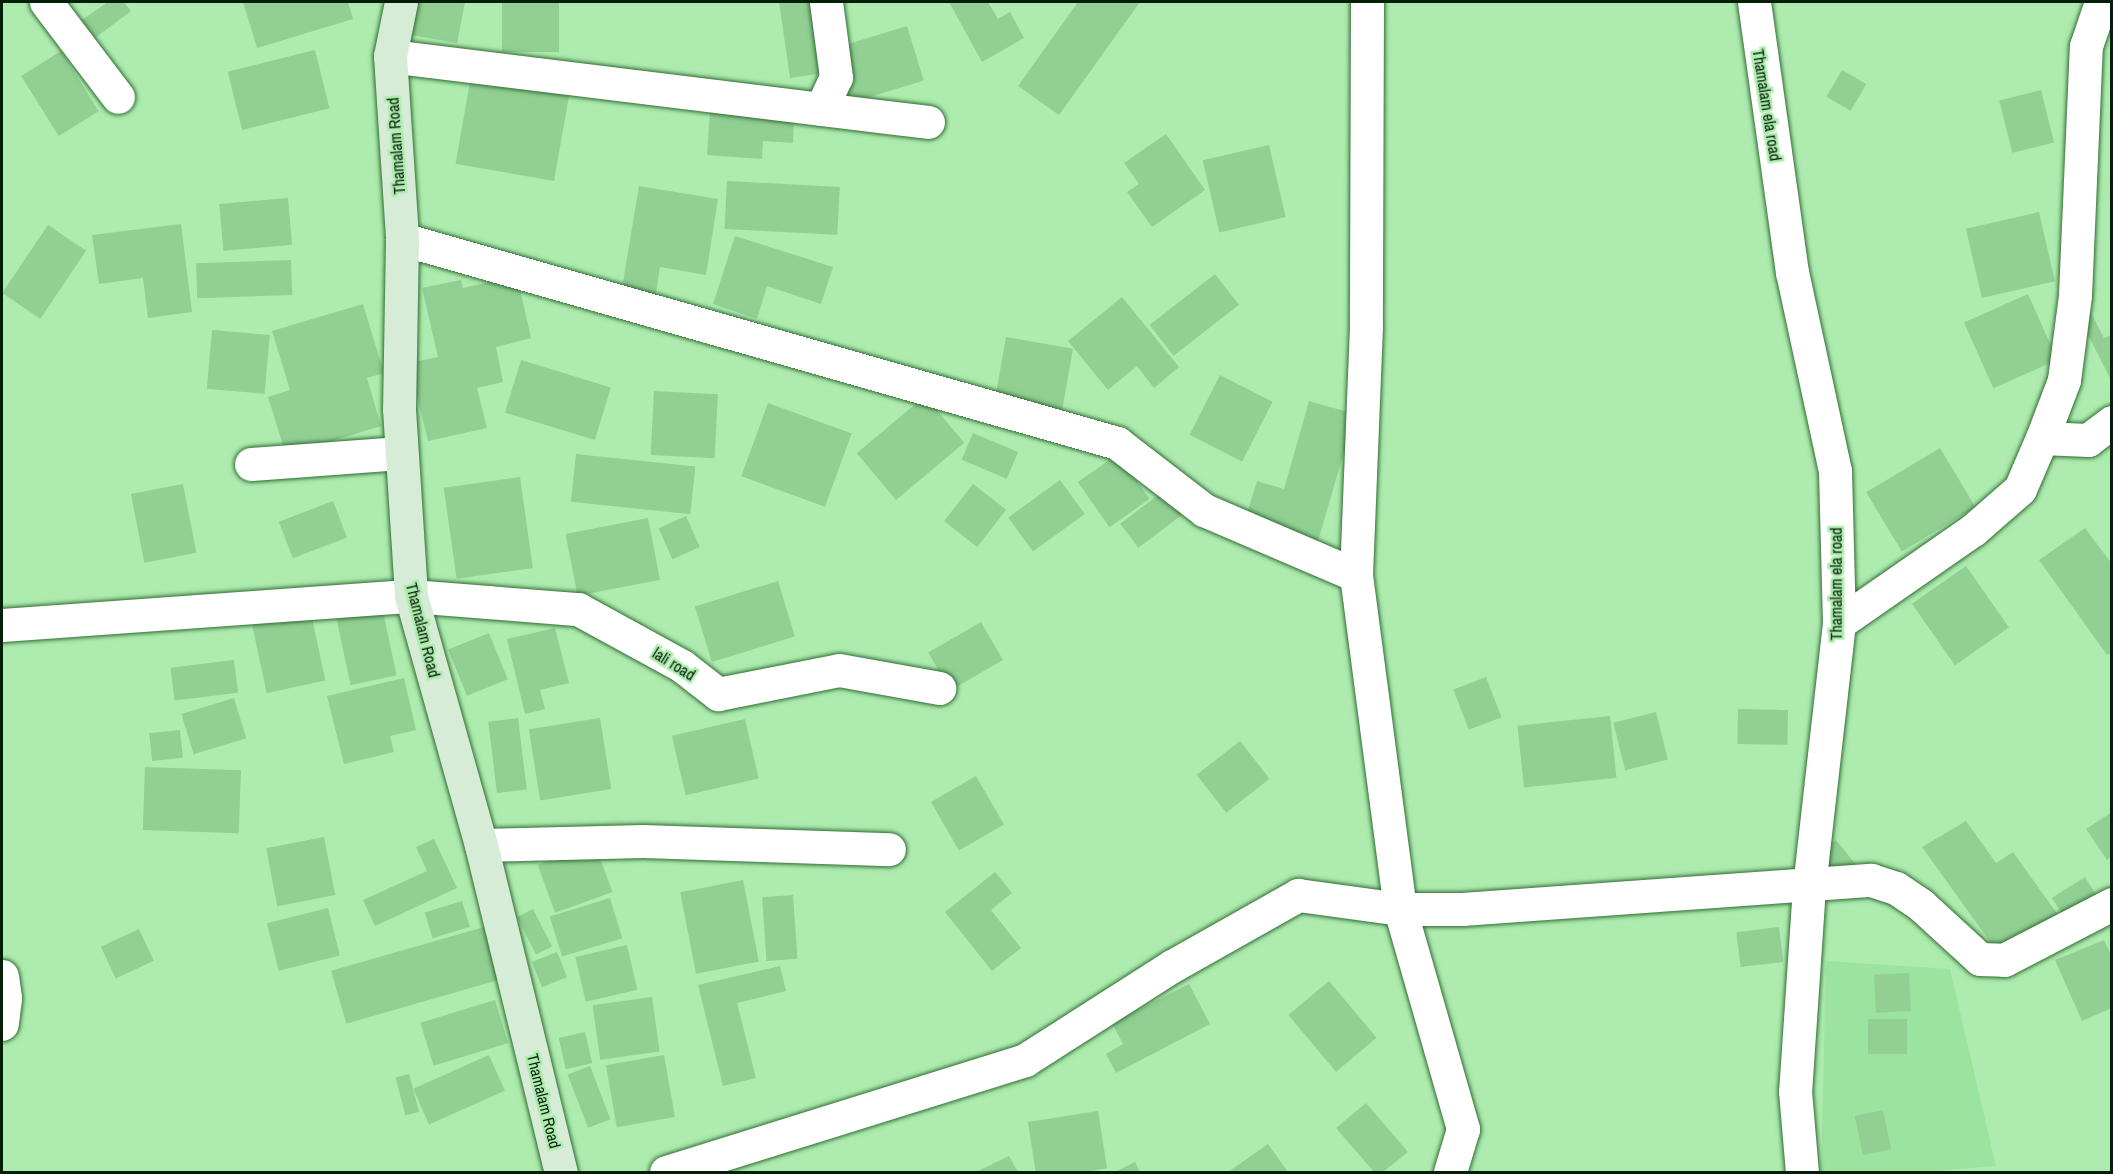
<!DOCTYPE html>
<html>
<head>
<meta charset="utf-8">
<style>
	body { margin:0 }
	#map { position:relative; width:2113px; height:1174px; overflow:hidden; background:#adecae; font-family:"Archivo Narrow",sans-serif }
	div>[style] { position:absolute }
	.built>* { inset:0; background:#9de3a0 }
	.building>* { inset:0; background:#91cf92; transform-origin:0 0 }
	.roads { filter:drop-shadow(0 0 2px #326d36) drop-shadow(0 0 2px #326d36) }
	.street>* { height:33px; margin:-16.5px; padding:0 16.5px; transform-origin:16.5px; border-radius:16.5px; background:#fff }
	.secondary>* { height:33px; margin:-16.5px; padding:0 16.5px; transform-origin:16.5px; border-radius:16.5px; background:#d6ecd7 }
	span { translate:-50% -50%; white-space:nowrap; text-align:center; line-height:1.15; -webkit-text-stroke:5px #adecae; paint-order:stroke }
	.street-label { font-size:16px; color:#051e07 }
	.frame { position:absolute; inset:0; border:3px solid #051e07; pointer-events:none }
</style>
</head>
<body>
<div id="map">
	<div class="built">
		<i style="clip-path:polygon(1826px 961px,1950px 969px,1996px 1166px,1923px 1172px,1821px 1172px)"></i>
	</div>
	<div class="building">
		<i style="clip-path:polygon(108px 2px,124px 2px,131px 11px,95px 38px,82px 20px)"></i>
		<i style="clip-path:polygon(243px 2px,348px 2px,353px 19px,257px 48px)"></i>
		<i style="clip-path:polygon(411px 2px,465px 2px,457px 43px,405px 34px)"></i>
		<i style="left:502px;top:2px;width:57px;height:50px"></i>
		<i style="clip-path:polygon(779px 2px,818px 2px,832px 72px,790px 78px)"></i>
		<i style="clip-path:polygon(949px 2px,988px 2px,998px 19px,1010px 12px,1024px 38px,982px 62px)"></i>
		<i style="clip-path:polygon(1078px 2px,1140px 2px,1059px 115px,1018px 86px)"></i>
		<i style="left:907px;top:26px;width:57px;height:76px;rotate:73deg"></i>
		<i style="left:315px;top:50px;width:60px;height:90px;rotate:76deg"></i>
		<i style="left:61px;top:51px;width:71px;height:47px;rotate:58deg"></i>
		<i style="left:1842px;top:70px;width:28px;height:31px;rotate:30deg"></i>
		<i style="left:471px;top:76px;width:100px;height:89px;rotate:10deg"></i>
		<i style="left:2041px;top:90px;width:54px;height:43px;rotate:76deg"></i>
		<i style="clip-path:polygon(710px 111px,794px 117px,793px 143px,763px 141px,762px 159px,707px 155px)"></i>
		<i style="clip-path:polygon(1166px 134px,1205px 190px,1152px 227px,1127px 192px,1139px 184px,1124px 163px)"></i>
		<i style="left:1269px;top:145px;width:74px;height:68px;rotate:77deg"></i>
		<i style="left:727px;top:181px;width:113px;height:48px;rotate:3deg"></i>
		<i style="clip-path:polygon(639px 186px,718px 199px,706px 275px,660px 267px,655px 300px,621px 294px)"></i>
		<i style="left:288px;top:198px;width:47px;height:69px;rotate:85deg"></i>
		<i style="left:2039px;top:212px;width:71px;height:75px;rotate:77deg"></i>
		<i style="clip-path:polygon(181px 224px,192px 312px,148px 318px,143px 278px,99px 284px,92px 235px)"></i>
		<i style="left:48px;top:225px;width:46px;height:82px;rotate:34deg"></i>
		<i style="clip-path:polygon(735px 236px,833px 267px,821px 304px,767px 286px,757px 319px,713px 304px)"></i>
		<i style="left:291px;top:260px;width:35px;height:95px;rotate:88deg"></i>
		<i style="left:1215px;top:274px;width:39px;height:83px;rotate:52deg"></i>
		<i style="clip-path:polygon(517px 276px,531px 338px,496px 347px,503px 382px,477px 388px,487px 428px,428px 441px,409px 363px,438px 357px,422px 288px,461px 280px,463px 288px)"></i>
		<i style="left:2028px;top:294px;width:72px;height:70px;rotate:66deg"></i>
		<i style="clip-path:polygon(1122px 297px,1179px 367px,1154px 388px,1137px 366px,1108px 390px,1068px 341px)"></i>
		<i style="clip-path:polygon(363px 304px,384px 373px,367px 378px,381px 426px,286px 455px,268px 397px,290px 390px,272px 331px)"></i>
		<i style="clip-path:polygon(2091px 313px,2104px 338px,2112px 335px,2112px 382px,2080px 319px)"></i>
		<i style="left:212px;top:330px;width:58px;height:59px;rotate:5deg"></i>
		<i style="left:1006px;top:337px;width:68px;height:69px;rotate:10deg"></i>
		<i style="left:521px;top:360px;width:94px;height:55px;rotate:17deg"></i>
		<i style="left:1220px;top:375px;width:59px;height:67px;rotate:27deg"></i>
		<i style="left:654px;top:391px;width:64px;height:64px;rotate:3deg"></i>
		<i style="left:925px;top:396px;width:61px;height:89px;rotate:50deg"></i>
		<i style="clip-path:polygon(1309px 401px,1355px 414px,1318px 541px,1245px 520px,1257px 481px,1284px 489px)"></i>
		<i style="left:768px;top:403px;width:89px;height:78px;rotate:20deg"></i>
		<i style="left:973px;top:433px;width:49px;height:29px;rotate:23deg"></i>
		<i style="left:1940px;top:448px;width:69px;height:86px;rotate:59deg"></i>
		<i style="left:576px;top:454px;width:120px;height:48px;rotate:6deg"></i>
		<i style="left:1118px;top:454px;width:55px;height:49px;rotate:55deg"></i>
		<i style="left:520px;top:477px;width:92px;height:77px;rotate:82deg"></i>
		<i style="left:1060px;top:480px;width:42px;height:64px;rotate:54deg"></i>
		<i style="left:183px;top:484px;width:70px;height:53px;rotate:79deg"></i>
		<i style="left:973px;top:484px;width:42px;height:47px;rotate:38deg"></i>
		<i style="left:1165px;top:490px;width:30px;height:56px;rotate:53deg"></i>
		<i style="left:333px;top:501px;width:39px;height:58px;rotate:69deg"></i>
		<i style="left:686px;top:516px;width:34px;height:30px;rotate:66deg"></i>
		<i style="left:648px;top:518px;width:63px;height:84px;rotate:79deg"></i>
		<i style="clip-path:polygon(2085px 528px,2112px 564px,2112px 652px,2107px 655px,2039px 560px)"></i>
		<i style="left:1966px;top:566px;width:75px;height:66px;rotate:55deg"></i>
		<i style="left:778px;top:581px;width:58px;height:87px;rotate:73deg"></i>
		<i style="left:381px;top:602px;width:75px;height:47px;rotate:78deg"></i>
		<i style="left:311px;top:613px;width:69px;height:60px;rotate:78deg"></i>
		<i style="left:981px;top:622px;width:44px;height:61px;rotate:60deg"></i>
		<i style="clip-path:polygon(555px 628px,569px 683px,540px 690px,545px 709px,525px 714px,507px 639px)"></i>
		<i style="left:489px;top:633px;width:50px;height:44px;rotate:68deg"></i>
		<i style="left:234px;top:660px;width:33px;height:64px;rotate:83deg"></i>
		<i style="left:1486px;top:677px;width:43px;height:35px;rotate:69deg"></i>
		<i style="clip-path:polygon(404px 678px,416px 730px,390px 736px,394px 752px,344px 764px,327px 696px)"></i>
		<i style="left:234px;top:698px;width:42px;height:55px;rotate:73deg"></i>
		<i style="left:1738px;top:709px;width:50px;height:35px;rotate:1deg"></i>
		<i style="left:1656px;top:712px;width:49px;height:44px;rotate:76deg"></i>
		<i style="left:1610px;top:716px;width:62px;height:93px;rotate:84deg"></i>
		<i style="left:518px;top:718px;width:72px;height:30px;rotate:83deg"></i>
		<i style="left:600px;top:718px;width:72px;height:72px;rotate:81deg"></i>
		<i style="left:745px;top:719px;width:61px;height:75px;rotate:77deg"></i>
		<i style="left:180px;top:730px;width:28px;height:31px;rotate:84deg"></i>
		<i style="left:1240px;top:741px;width:48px;height:55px;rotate:52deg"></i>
		<i style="left:145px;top:767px;width:96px;height:63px;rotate:2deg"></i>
		<i style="left:976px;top:776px;width:56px;height:52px;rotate:60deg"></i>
		<i style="clip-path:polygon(2112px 812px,2112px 856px,2107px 860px,2086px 829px)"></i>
		<i style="clip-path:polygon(1966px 821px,1996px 863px,2013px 852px,2058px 915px,2001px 957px,1922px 847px)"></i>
		<i style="left:324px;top:837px;width:59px;height:59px;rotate:79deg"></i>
		<i style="clip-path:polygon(434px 839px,457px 888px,375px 926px,363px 900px,427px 871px,416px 847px)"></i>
		<i style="left:1836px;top:840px;width:33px;height:22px;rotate:51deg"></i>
		<i style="left:595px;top:844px;width:51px;height:61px;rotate:70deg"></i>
		<i style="clip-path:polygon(995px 872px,1012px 893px,991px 910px,1021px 948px,992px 971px,945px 912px)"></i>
		<i style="left:2085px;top:877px;width:22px;height:39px;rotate:58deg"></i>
		<i style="left:743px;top:880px;width:83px;height:64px;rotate:79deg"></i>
		<i style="left:793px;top:895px;width:64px;height:31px;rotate:86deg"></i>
		<i style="left:610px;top:898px;width:42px;height:63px;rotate:73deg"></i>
		<i style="left:462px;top:901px;width:27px;height:39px;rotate:73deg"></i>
		<i style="left:328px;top:908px;width:49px;height:63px;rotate:76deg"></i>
		<i style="left:533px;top:909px;width:42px;height:18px;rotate:63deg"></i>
		<i style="left:484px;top:927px;width:55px;height:159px;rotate:74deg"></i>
		<i style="left:1779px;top:927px;width:35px;height:43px;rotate:83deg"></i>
		<i style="left:139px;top:929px;width:35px;height:42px;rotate:65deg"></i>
		<i style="clip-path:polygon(2104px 940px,2112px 957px,2112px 1008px,2082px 1021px,2055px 960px)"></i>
		<i style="left:627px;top:945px;width:46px;height:53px;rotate:77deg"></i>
		<i style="left:557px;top:952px;width:27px;height:27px;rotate:68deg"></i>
		<i style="clip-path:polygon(780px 966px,786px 991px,737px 1003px,756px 1078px,723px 1086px,698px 985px)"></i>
		<i style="left:1909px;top:973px;width:38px;height:35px;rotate:87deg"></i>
		<i style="left:1329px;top:981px;width:74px;height:53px;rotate:50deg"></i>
		<i style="clip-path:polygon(1189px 984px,1210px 1024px,1116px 1073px,1106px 1054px,1123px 1044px,1112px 1023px)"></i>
		<i style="left:652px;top:997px;width:55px;height:60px;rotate:82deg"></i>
		<i style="left:495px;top:1000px;width:45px;height:78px;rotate:73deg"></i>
		<i style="left:1868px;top:1019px;width:39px;height:35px"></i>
		<i style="left:585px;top:1032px;width:32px;height:27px;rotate:77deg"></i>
		<i style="left:489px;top:1055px;width:39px;height:83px;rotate:66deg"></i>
		<i style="left:664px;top:1055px;width:63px;height:59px;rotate:80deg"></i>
		<i style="left:590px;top:1066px;width:57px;height:24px;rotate:69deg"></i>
		<i style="left:409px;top:1074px;width:39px;height:14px;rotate:75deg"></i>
		<i style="clip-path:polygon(1366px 1103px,1408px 1152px,1383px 1172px,1374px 1172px,1336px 1128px)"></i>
		<i style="left:1883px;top:1110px;width:40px;height:29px;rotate:78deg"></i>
		<i style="left:1098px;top:1111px;width:58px;height:71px;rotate:81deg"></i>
		<i style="clip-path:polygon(1268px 1144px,1288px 1172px,1228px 1172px)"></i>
		<i style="clip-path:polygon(1009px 1156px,1018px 1172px,976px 1172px)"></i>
		<i style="clip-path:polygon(1135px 1162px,1140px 1172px,1115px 1172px)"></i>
	</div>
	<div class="roads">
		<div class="street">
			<i style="left:46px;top:2px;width:119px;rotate:52.8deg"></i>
			<i style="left:1367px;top:2px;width:324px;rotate:90.2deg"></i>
			<i style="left:1366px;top:326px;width:249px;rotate:92.3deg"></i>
			<i style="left:1356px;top:575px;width:337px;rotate:82.5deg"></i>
			<i style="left:1400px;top:909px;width:229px;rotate:74deg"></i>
			<i style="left:1463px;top:1129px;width:45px;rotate:106.8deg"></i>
			<i style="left:1754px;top:2px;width:273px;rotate:82deg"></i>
			<i style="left:1792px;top:272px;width:204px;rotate:77.8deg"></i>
			<i style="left:1835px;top:471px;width:152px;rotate:88.5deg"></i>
			<i style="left:1839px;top:623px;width:266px;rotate:96.5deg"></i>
			<i style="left:1809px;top:887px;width:204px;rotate:93.9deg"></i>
			<i style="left:1795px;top:1091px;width:81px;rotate:85.1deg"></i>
			<i style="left:390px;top:56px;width:542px;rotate:6.99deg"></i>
			<i style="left:821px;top:109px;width:35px;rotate:-65deg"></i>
			<i style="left:836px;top:77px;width:76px;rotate:-97.6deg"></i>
			<i style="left:402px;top:239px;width:744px;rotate:15.92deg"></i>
			<i style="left:1117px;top:443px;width:110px;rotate:37.6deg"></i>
			<i style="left:1204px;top:510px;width:165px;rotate:23.2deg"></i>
			<i style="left:2042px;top:438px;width:46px;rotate:2.5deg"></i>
			<i style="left:2088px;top:440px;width:30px;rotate:-37deg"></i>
			<i style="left:251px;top:464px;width:150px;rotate:-4.2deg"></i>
			<i style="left:1839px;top:623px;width:163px;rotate:-34.8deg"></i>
			<i style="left:1973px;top:530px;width:62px;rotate:-41.1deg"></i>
			<i style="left:2020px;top:489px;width:56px;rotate:-66.7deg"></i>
			<i style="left:2042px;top:438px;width:62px;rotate:-69.2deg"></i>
			<i style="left:2064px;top:380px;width:86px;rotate:-82.6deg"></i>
			<i style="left:2075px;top:295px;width:249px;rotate:-87.5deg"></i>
			<i style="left:2086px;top:46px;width:46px;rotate:-71.2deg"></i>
			<i style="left:2px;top:625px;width:410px;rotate:-4.1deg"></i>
			<i style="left:411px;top:596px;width:168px;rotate:4.5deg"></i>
			<i style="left:578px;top:609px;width:119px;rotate:28.7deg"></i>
			<i style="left:682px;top:666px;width:46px;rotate:37.9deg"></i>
			<i style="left:718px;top:694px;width:123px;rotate:-11.2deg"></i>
			<i style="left:839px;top:670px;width:102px;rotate:10.2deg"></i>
			<i style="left:481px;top:845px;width:162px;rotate:-1.4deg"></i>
			<i style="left:643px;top:841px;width:246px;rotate:1.9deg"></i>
			<i style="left:2px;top:976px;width:22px;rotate:82deg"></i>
			<i style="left:5px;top:998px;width:26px;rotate:97deg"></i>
			<i style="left:666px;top:1172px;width:376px;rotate:-17.3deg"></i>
			<i style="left:1025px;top:1060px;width:174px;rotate:-32.6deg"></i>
			<i style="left:1172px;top:966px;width:145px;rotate:-29.4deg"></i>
			<i style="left:1298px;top:895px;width:103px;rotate:7.8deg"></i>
			<i style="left:1400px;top:909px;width:62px"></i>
			<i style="left:1462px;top:909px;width:410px;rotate:-4.1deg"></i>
			<i style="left:1871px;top:880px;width:26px;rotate:18deg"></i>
			<i style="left:1896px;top:888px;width:30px;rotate:34deg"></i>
			<i style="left:1921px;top:905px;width:80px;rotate:42.5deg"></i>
			<i style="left:1980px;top:959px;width:24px;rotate:2deg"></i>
			<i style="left:2004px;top:960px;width:122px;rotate:-27.4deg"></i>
		</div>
		<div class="secondary">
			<i style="left:401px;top:2px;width:55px;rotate:101.5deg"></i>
			<i style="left:390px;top:56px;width:183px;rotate:86.2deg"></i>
			<i style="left:402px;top:239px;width:170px;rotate:91deg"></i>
			<i style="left:399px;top:409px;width:187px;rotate:86.3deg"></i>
			<i style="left:411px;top:596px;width:259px;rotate:74.3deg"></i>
			<i style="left:481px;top:845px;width:337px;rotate:76.3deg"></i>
		</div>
	</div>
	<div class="street-label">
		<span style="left:1767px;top:105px;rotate:81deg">Thamalam ela road</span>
		<span style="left:396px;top:146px;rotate:-94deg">Thamalam Road</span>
		<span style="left:1836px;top:584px;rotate:-90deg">Thamalam ela road</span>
		<span style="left:423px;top:630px;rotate:76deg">Thamalam Road</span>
		<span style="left:674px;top:664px;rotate:32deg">lali road</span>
		<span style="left:544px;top:1101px;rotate:76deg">Thamalam Road</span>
	</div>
	<div class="frame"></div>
</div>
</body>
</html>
